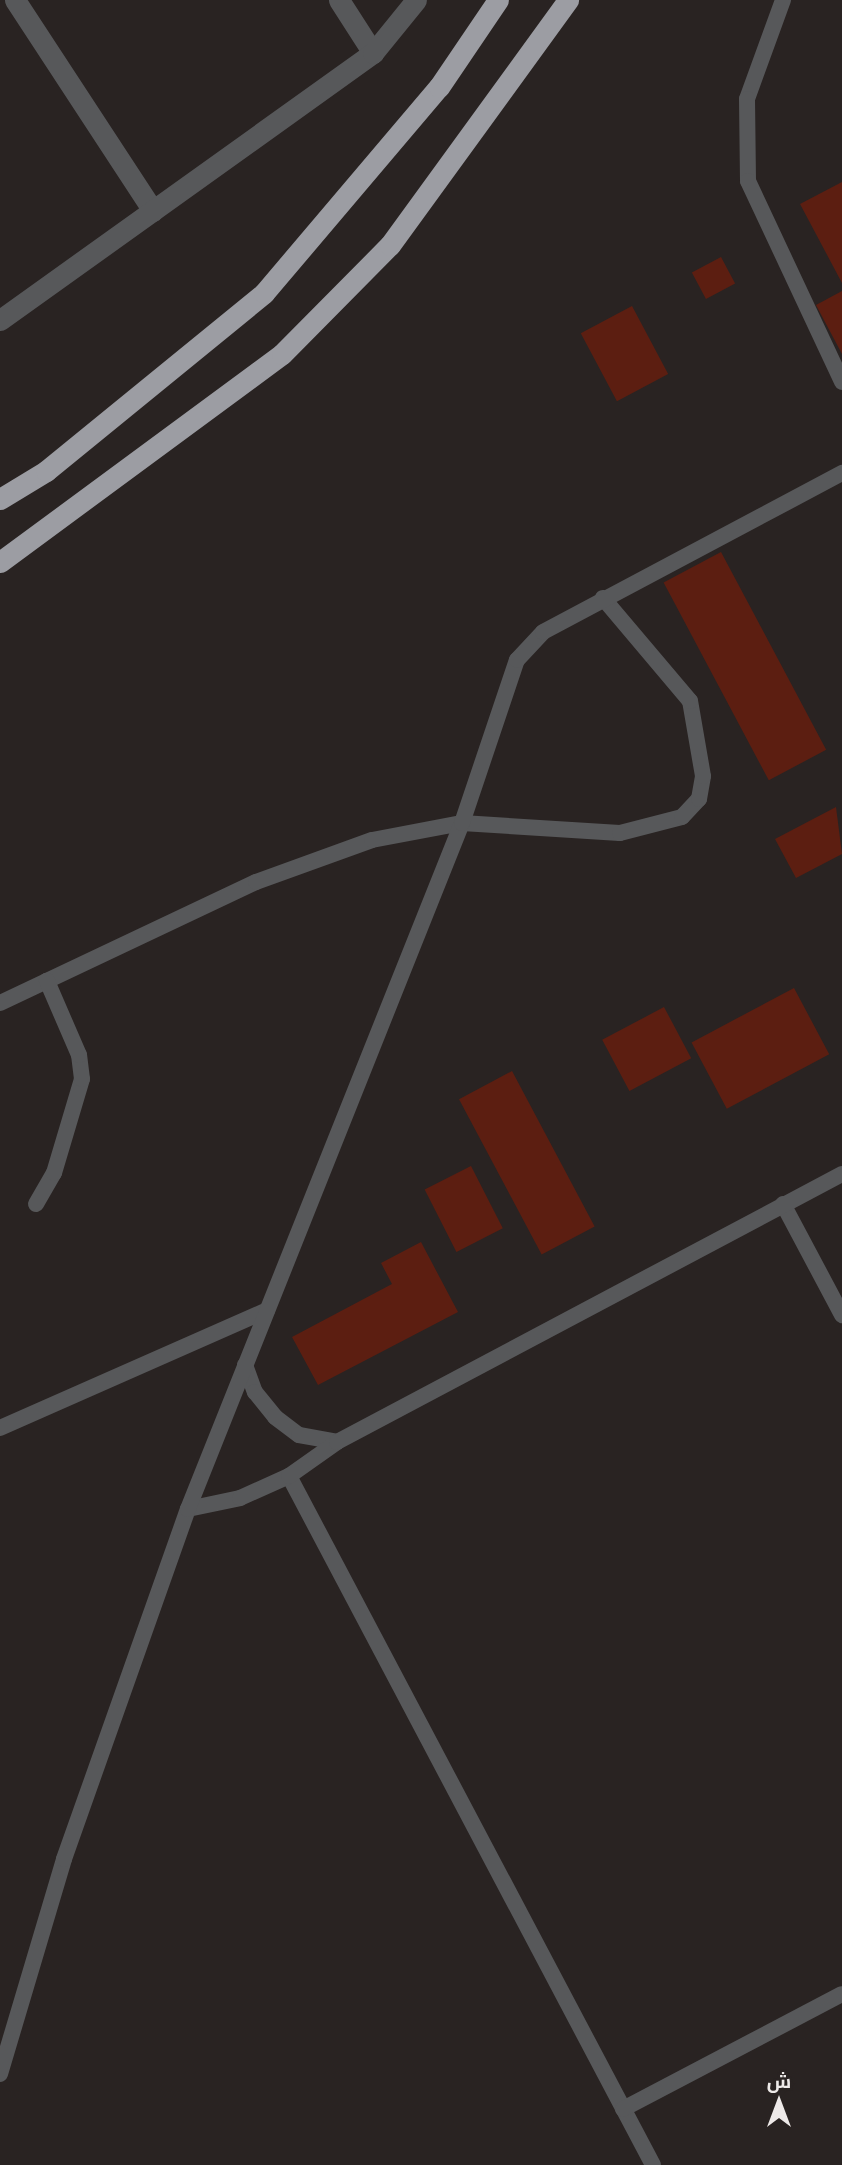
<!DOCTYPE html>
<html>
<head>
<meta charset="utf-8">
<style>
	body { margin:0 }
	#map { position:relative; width:842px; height:2165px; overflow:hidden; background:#292322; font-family:"IBM Plex Sans",Cairo,sans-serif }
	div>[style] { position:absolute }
	.building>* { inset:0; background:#5c1e11; transform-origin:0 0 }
	.lane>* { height:16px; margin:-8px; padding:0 8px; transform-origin:8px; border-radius:8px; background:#57585a }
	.street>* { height:21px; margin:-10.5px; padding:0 10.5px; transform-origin:10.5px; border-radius:10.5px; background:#57585a }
	.highway>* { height:21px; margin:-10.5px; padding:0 10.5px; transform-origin:10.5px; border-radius:10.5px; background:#9c9da3 }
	span { translate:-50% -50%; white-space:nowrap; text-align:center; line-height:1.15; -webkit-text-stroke:5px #292322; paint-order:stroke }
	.north { position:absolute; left:744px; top:2067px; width:70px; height:70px; -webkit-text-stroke:5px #292322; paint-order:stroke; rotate:0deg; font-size:19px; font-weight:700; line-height:28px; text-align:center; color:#eeeae9 }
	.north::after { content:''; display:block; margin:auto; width:24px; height:32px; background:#eeeae9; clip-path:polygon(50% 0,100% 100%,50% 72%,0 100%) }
</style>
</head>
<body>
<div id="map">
	<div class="building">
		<i style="clip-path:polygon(842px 182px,842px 283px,800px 204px)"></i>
		<i style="left:721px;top:257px;width:30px;height:33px;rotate:62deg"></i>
		<i style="clip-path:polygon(842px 291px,842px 354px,816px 305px)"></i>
		<i style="left:632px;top:306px;width:77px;height:58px;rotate:62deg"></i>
		<i style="left:721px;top:552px;width:224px;height:65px;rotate:62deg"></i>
		<i style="clip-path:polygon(836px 807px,842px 854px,796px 878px,775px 839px)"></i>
		<i style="left:794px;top:988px;width:75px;height:116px;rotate:62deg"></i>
		<i style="left:664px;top:1007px;width:58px;height:70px;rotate:62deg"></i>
		<i style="left:512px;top:1071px;width:176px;height:60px;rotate:62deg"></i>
		<i style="left:471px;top:1166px;width:70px;height:52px;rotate:63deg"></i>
		<i style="clip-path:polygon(421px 1242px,458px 1312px,318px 1385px,292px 1337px,392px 1284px,381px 1263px)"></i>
	</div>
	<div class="lane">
		<i style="left:783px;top:0;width:105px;rotate:110deg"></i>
		<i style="left:747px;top:99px;width:82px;rotate:89.3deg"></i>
		<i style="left:748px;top:181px;width:222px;rotate:64.9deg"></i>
		<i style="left:0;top:1003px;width:283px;rotate:-25.3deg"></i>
		<i style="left:256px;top:882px;width:123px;rotate:-19.9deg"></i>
		<i style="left:372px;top:840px;width:92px;rotate:-10.7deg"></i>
		<i style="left:462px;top:823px;width:158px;rotate:3.6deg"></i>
		<i style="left:620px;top:833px;width:64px;rotate:-14.5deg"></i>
		<i style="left:682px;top:817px;width:25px;rotate:-47deg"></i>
		<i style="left:699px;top:799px;width:23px;rotate:-80deg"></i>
		<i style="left:703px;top:776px;width:76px;rotate:-99.8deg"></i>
		<i style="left:690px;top:701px;width:135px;rotate:-130.2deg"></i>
		<i style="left:36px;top:1204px;width:36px;rotate:-60deg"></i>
		<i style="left:54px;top:1173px;width:98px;rotate:-73.4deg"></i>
		<i style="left:82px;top:1079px;width:24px;rotate:-97deg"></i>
		<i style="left:79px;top:1055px;width:81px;rotate:-113.4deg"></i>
		<i style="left:783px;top:1204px;width:126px;rotate:62deg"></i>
		<i style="left:245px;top:1365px;width:29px;rotate:70deg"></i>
		<i style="left:255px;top:1392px;width:32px;rotate:51deg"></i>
		<i style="left:275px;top:1417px;width:30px;rotate:37deg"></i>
		<i style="left:299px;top:1435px;width:39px;rotate:10deg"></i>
		<i style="left:0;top:1428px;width:292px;rotate:-23.8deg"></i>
		<i style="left:289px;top:1476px;width:779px;rotate:62.15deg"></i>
		<i style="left:188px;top:1509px;width:53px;rotate:-11.9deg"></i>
		<i style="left:240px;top:1498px;width:54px;rotate:-24.2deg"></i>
		<i style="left:289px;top:1476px;width:59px;rotate:-35.3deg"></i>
		<i style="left:337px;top:1442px;width:572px;rotate:-27.95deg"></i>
		<i style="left:0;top:2074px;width:224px;rotate:-73.4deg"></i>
		<i style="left:64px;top:1859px;width:371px;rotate:-70.5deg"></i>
		<i style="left:188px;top:1509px;width:739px;rotate:-68.23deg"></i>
		<i style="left:462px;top:823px;width:172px;rotate:-71.4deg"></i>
		<i style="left:517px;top:660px;width:38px;rotate:-47deg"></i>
		<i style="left:543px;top:632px;width:339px;rotate:-28deg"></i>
		<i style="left:623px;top:2109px;width:247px;rotate:-27.7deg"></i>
	</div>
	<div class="street">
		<i style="left:15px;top:0;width:252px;rotate:56.8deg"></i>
		<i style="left:339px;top:0;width:63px;rotate:57.3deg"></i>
		<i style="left:0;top:320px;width:459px;rotate:-35.6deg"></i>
		<i style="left:373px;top:53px;width:68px;rotate:-50.9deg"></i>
	</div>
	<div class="highway">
		<i style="left:0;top:499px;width:54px;rotate:-31.3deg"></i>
		<i style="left:46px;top:471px;width:281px;rotate:-39.2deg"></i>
		<i style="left:264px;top:293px;width:270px;rotate:-49.7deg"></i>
		<i style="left:439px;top:87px;width:105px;rotate:-55.9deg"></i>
		<i style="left:0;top:562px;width:350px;rotate:-36.4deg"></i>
		<i style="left:282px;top:354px;width:153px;rotate:-45.3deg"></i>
		<i style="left:390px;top:245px;width:303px;rotate:-54deg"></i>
	</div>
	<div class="north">ش</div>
</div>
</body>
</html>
